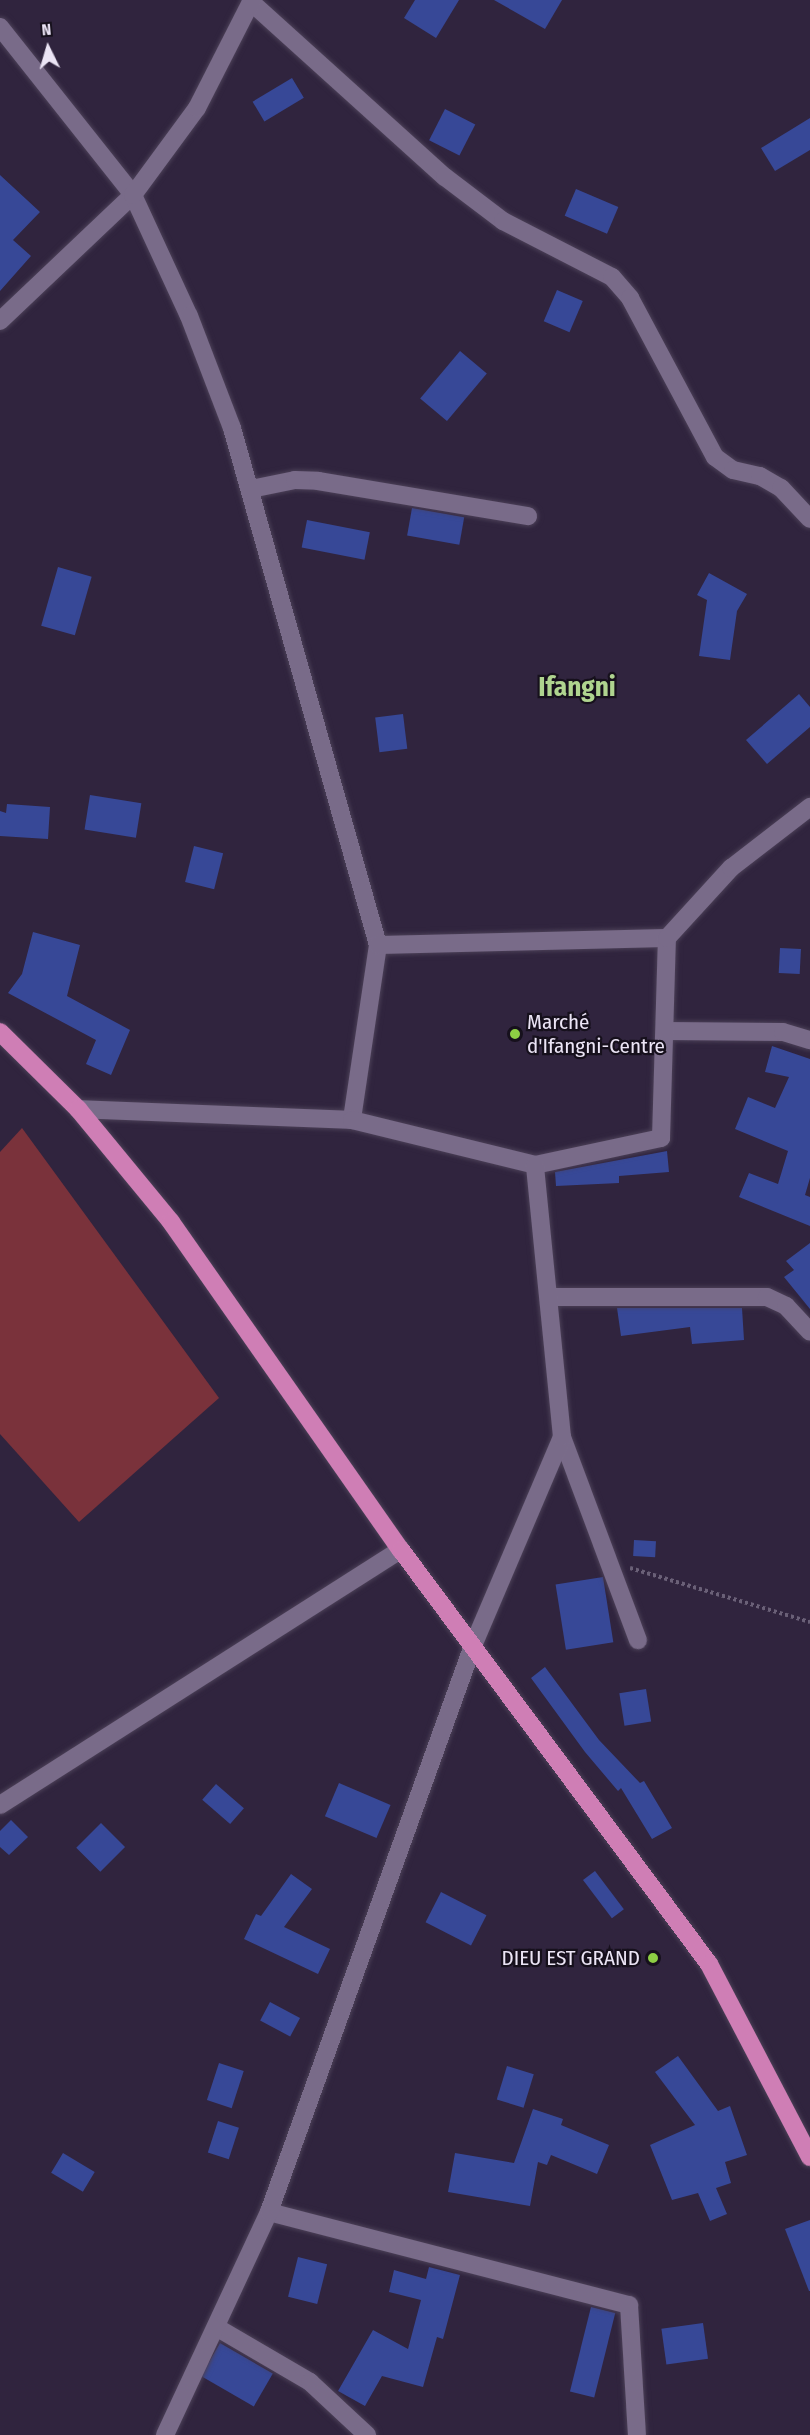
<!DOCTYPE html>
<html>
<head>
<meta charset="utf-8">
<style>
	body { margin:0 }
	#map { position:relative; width:810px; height:2435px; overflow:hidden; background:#30243e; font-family:"Fira Sans Condensed",sans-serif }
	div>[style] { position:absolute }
	.green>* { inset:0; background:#7a323b }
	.building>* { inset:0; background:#374897; transform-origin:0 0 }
	.path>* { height:4px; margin-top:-2px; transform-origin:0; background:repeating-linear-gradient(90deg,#6a6077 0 3px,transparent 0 6px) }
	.roads { filter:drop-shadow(0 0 2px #4b4057) drop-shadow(0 0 2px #4b4057) }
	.street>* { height:18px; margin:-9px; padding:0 9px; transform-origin:9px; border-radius:9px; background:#796b89 }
	.secondary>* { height:18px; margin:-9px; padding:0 9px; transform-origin:9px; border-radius:9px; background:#796b89 }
	.highway>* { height:18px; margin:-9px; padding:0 9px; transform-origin:9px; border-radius:9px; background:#cf7eb5 }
	.dots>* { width:16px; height:16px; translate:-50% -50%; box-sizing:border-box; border:3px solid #16101c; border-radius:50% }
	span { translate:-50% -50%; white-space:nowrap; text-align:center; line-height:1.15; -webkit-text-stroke:4.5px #16101c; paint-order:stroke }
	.poi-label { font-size:21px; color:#ebe4f5 }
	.left { translate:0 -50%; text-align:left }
	.right { translate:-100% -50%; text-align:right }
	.district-label { font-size:27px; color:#afd48f; font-weight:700 }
	.north { position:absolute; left:18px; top:18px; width:60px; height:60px; -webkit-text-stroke:4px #16101c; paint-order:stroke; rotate:355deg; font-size:16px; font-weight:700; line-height:24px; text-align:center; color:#ebe4f5 }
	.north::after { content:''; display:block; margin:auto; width:21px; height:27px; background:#ebe4f5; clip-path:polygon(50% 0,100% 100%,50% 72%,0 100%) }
</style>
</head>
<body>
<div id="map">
	<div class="green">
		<i style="clip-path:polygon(22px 1128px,219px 1398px,79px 1522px,0 1434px,0 1152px)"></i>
	</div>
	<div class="building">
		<i style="clip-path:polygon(415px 0,459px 0,436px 38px,404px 18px)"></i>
		<i style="clip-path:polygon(494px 0,562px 0,545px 29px)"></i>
		<i style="left:292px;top:78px;width:23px;height:46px;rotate:59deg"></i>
		<i style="left:445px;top:109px;width:34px;height:35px;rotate:27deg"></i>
		<i style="clip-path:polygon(810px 118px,810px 150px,775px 171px,761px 148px)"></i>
		<i style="clip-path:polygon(0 175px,40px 212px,13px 240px,31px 256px,0 291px)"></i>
		<i style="left:576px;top:189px;width:46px;height:29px;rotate:23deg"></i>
		<i style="left:557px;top:290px;width:28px;height:34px;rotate:23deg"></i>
		<i style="left:460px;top:351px;width:35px;height:62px;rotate:40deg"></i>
		<i style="left:412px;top:508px;width:53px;height:28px;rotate:10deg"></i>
		<i style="left:307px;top:520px;width:64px;height:28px;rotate:11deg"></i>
		<i style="left:58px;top:567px;width:35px;height:61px;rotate:16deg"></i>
		<i style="clip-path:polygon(709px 573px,747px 594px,737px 611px,730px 660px,699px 656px,707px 600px,697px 595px)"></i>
		<i style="clip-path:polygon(799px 694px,810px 707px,810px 727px,767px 764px,746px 740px)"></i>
		<i style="left:403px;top:714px;width:35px;height:28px;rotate:83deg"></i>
		<i style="left:90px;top:795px;width:52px;height:35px;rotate:9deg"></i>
		<i style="clip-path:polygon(7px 804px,50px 807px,48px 839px,0 836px,0 811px,6px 813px)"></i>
		<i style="left:194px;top:846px;width:30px;height:37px;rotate:14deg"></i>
		<i style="clip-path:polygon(33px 932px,80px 945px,67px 996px,130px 1030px,111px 1075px,86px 1064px,96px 1040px,8px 993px,22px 974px)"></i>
		<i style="left:780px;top:948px;width:21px;height:25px;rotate:3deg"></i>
		<i style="clip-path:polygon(772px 1046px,810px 1059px,810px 1178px,805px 1195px,810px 1197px,810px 1226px,739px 1197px,749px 1173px,778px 1184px,788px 1151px,735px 1129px,748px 1097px,775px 1108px,789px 1077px,765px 1072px)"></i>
		<i style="clip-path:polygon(667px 1151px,669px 1172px,619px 1176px,619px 1183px,556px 1186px,555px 1172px)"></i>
		<i style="clip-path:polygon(810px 1243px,810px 1309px,784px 1277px,794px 1270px,786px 1261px)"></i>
		<i style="clip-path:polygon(617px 1308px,742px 1308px,744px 1340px,692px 1344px,690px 1327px,621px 1336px)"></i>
		<i style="left:634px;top:1540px;width:22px;height:16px;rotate:3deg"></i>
		<i style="left:603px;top:1577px;width:66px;height:48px;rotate:81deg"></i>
		<i style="clip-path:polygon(545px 1667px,599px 1740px,640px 1783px,644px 1781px,672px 1828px,652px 1839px,621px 1788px,618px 1791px,585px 1752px,531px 1678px)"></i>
		<i style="left:646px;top:1689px;width:33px;height:27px;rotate:81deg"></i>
		<i style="left:339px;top:1783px;width:56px;height:36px;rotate:23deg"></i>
		<i style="left:216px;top:1784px;width:37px;height:21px;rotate:41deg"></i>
		<i style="clip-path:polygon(11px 1820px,28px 1837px,9px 1855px,0 1847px,0 1831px)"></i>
		<i style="left:101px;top:1823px;width:34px;height:35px;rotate:45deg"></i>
		<i style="left:595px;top:1871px;width:48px;height:15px;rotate:53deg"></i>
		<i style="clip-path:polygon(291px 1874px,312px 1889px,284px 1927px,330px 1949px,318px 1974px,244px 1939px,256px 1914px,261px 1916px)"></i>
		<i style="left:441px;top:1892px;width:51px;height:34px;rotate:27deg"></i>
		<i style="left:270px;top:2002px;width:34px;height:21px;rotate:28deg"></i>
		<i style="clip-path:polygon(678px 2056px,718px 2111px,730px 2106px,747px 2155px,725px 2162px,731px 2183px,716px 2188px,727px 2214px,710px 2221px,698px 2193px,672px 2200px,650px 2145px,695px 2125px,655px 2072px)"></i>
		<i style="left:219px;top:2063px;width:26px;height:39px;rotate:18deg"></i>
		<i style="left:507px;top:2066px;width:28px;height:35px;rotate:17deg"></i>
		<i style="clip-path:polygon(533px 2109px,563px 2119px,561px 2125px,609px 2145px,597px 2174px,551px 2155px,547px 2165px,538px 2162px,530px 2206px,448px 2192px,455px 2153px,514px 2163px)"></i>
		<i style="left:218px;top:2121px;width:22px;height:33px;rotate:18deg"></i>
		<i style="left:63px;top:2153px;width:37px;height:23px;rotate:31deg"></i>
		<i style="clip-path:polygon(810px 2220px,810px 2291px,809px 2291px,785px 2229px)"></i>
		<i style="left:298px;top:2257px;width:30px;height:41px;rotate:14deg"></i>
		<i style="clip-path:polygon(429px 2267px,460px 2275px,443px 2339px,437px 2337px,423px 2387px,382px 2376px,365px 2406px,338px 2391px,373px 2330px,408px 2349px,421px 2300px,389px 2292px,394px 2270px,426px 2279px)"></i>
		<i style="left:591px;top:2307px;width:25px;height:87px;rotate:14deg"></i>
		<i style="left:703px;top:2323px;width:36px;height:42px;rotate:82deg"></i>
		<i style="left:220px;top:2343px;width:61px;height:38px;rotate:30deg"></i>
	</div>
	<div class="path">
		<i style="left:630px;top:1568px;width:188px;rotate:16.7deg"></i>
	</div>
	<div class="roads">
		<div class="street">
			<i style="left:251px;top:2px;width:261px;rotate:42.1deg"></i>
			<i style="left:445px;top:177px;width:73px;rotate:37.2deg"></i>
			<i style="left:503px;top:221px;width:123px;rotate:27.2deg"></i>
			<i style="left:612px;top:277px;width:28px;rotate:49deg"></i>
			<i style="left:630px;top:298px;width:180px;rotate:61.9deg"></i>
			<i style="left:715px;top:457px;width:22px;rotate:36deg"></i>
			<i style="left:733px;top:470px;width:28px;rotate:13deg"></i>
			<i style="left:760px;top:476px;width:24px;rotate:30deg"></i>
			<i style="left:781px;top:488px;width:42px;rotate:46.9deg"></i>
			<i style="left:0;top:321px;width:183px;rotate:-43.5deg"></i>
			<i style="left:251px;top:489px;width:45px;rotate:-11.6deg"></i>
			<i style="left:295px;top:480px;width:23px;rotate:2deg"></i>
			<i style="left:318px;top:481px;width:213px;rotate:9.5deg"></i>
			<i style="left:665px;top:1031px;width:118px;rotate:0.5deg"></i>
			<i style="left:783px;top:1032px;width:28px;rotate:17deg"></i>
			<i style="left:549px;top:1297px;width:218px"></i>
			<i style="left:767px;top:1297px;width:21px;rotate:25deg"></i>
			<i style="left:786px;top:1306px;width:35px;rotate:47deg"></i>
			<i style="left:562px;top:1437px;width:217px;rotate:69.5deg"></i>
			<i style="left:0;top:1805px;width:475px;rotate:-32.5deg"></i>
			<i style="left:269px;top:2212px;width:372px;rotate:14.5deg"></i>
			<i style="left:629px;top:2305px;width:130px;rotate:86.5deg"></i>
			<i style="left:216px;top:2327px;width:109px;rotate:30.3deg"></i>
			<i style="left:310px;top:2382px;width:78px;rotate:42.9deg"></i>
		</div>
		<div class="secondary">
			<i style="left:0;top:27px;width:214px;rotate:51.6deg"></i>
			<i style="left:133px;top:195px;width:133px;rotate:65.2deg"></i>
			<i style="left:189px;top:316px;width:120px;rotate:69deg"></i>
			<i style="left:232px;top:428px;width:537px;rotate:74.23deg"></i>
			<i style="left:378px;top:945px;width:177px;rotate:98.5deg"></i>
			<i style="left:133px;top:195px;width:108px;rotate:-53.7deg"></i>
			<i style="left:197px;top:108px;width:121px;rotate:-63deg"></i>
			<i style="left:378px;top:945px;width:289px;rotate:-1.4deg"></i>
			<i style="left:78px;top:1109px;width:274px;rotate:2.3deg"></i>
			<i style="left:352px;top:1120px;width:188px;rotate:13.8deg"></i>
			<i style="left:535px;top:1165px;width:129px;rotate:-12.1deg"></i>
			<i style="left:661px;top:1138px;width:200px;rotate:-88.3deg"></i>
			<i style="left:667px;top:938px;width:95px;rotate:-47.6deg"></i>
			<i style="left:731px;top:868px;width:100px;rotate:-37.7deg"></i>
			<i style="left:165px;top:2435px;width:246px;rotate:-65deg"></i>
			<i style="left:269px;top:2212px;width:599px;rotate:-70.2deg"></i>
			<i style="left:472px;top:1648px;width:229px;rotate:-66.9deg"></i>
			<i style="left:562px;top:1437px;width:273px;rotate:-95.7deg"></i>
		</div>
		<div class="highway">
			<i style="left:0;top:1032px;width:110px;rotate:44.6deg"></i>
			<i style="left:78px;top:1109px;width:146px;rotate:50.5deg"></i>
			<i style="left:171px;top:1222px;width:401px;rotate:55deg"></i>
			<i style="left:401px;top:1550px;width:516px;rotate:53.35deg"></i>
			<i style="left:709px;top:1964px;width:218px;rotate:62.4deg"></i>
		</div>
	</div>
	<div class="dots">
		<i style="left:515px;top:1034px;background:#8dce44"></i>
		<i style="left:653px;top:1958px;background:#8dce44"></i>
	</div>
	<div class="poi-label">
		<span class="left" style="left:527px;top:1034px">Marché<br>d'Ifangni-Centre</span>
		<span class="right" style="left:640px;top:1958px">DIEU EST GRAND</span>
	</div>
	<div class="district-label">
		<span style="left:577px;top:688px">Ifangni</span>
	</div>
	<div class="north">N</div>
</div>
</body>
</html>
